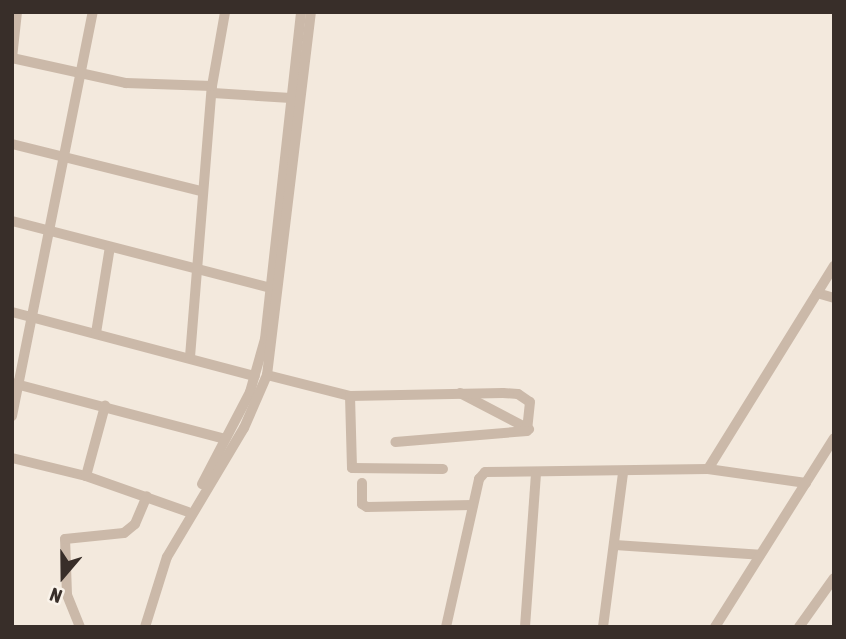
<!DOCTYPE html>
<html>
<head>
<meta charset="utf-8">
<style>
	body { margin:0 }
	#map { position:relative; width:846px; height:639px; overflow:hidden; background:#f3e9dd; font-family:"Asap Condensed",sans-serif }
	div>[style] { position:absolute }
	.minor>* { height:10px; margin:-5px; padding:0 5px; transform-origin:5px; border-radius:5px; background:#cbb9a9 }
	span { translate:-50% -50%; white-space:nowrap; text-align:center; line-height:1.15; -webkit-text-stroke:7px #faf3ea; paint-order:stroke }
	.frame { position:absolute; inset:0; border:14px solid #382e29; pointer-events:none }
	.north { position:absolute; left:28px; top:541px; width:70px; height:70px; -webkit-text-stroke:5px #faf3ea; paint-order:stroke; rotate:200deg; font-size:19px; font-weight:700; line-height:28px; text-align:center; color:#382e29 }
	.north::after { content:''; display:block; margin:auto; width:24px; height:32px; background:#382e29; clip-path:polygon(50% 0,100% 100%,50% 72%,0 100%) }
</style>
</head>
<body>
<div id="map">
	<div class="minor">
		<i style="left:12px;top:58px;width:117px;rotate:12.4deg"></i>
		<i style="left:126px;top:83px;width:86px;rotate:2deg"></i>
		<i style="left:12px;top:58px;width:46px;rotate:-83.8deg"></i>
		<i style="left:213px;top:93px;width:78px;rotate:3.7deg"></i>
		<i style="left:12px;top:144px;width:195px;rotate:14deg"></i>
		<i style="left:12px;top:221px;width:268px;rotate:14.5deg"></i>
		<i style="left:817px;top:293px;width:18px;rotate:16deg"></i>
		<i style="left:12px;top:312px;width:251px;rotate:14.8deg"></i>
		<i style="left:96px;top:333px;width:87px;rotate:-80.8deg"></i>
		<i style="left:190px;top:357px;width:272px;rotate:-85.4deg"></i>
		<i style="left:212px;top:86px;width:75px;rotate:-80deg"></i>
		<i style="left:267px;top:375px;width:86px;rotate:14.2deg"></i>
		<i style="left:350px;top:396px;width:72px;rotate:88.4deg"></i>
		<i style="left:352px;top:468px;width:91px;rotate:0.6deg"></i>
		<i style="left:12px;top:383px;width:220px;rotate:14.7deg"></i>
		<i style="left:460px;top:393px;width:78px;rotate:27.6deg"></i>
		<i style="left:350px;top:396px;width:153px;rotate:-1.1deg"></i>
		<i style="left:503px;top:393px;width:15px;rotate:4deg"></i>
		<i style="left:518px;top:394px;width:14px;rotate:34deg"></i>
		<i style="left:530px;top:402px;width:29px;rotate:96deg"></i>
		<i style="left:527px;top:431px;width:132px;rotate:175.2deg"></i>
		<i style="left:12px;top:416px;width:412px;rotate:-78.7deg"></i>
		<i style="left:12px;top:458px;width:76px;rotate:13.7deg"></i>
		<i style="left:86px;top:476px;width:108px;rotate:19.4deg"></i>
		<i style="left:708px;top:469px;width:239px;rotate:-58.2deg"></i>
		<i style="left:86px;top:476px;width:73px;rotate:-74.8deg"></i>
		<i style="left:362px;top:483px;width:21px;rotate:90deg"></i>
		<i style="left:362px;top:504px;width:6px;rotate:31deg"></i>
		<i style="left:367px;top:507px;width:106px;rotate:-1.1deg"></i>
		<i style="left:202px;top:484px;width:104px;rotate:-62.4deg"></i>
		<i style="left:250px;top:392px;width:55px;rotate:-74.2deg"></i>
		<i style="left:265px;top:339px;width:329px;rotate:-83.7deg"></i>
		<i style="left:615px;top:545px;width:145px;rotate:3.9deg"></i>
		<i style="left:80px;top:627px;width:35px;rotate:-112deg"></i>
		<i style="left:67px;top:595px;width:56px;rotate:-92deg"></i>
		<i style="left:65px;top:539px;width:59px;rotate:-5.8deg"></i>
		<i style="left:124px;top:533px;width:14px;rotate:-39deg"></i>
		<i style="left:135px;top:524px;width:30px;rotate:-67deg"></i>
		<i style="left:145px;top:627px;width:73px;rotate:-72.6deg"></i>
		<i style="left:167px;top:557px;width:150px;rotate:-59.2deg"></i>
		<i style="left:244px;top:428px;width:58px;rotate:-66.5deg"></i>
		<i style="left:267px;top:375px;width:366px;rotate:-83.1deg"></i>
		<i style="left:446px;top:627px;width:152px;rotate:-77.4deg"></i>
		<i style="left:479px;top:479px;width:9px;rotate:-49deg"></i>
		<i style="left:485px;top:472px;width:223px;rotate:-0.8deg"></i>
		<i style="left:708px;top:469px;width:99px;rotate:8.1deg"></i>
		<i style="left:525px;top:627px;width:155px;rotate:-85.9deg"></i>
		<i style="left:603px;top:627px;width:156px;rotate:-82.6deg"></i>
		<i style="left:715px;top:627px;width:223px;rotate:-57.8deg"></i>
		<i style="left:799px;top:627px;width:60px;rotate:-54.5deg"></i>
	</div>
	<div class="frame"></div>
	<div class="north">N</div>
</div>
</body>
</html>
